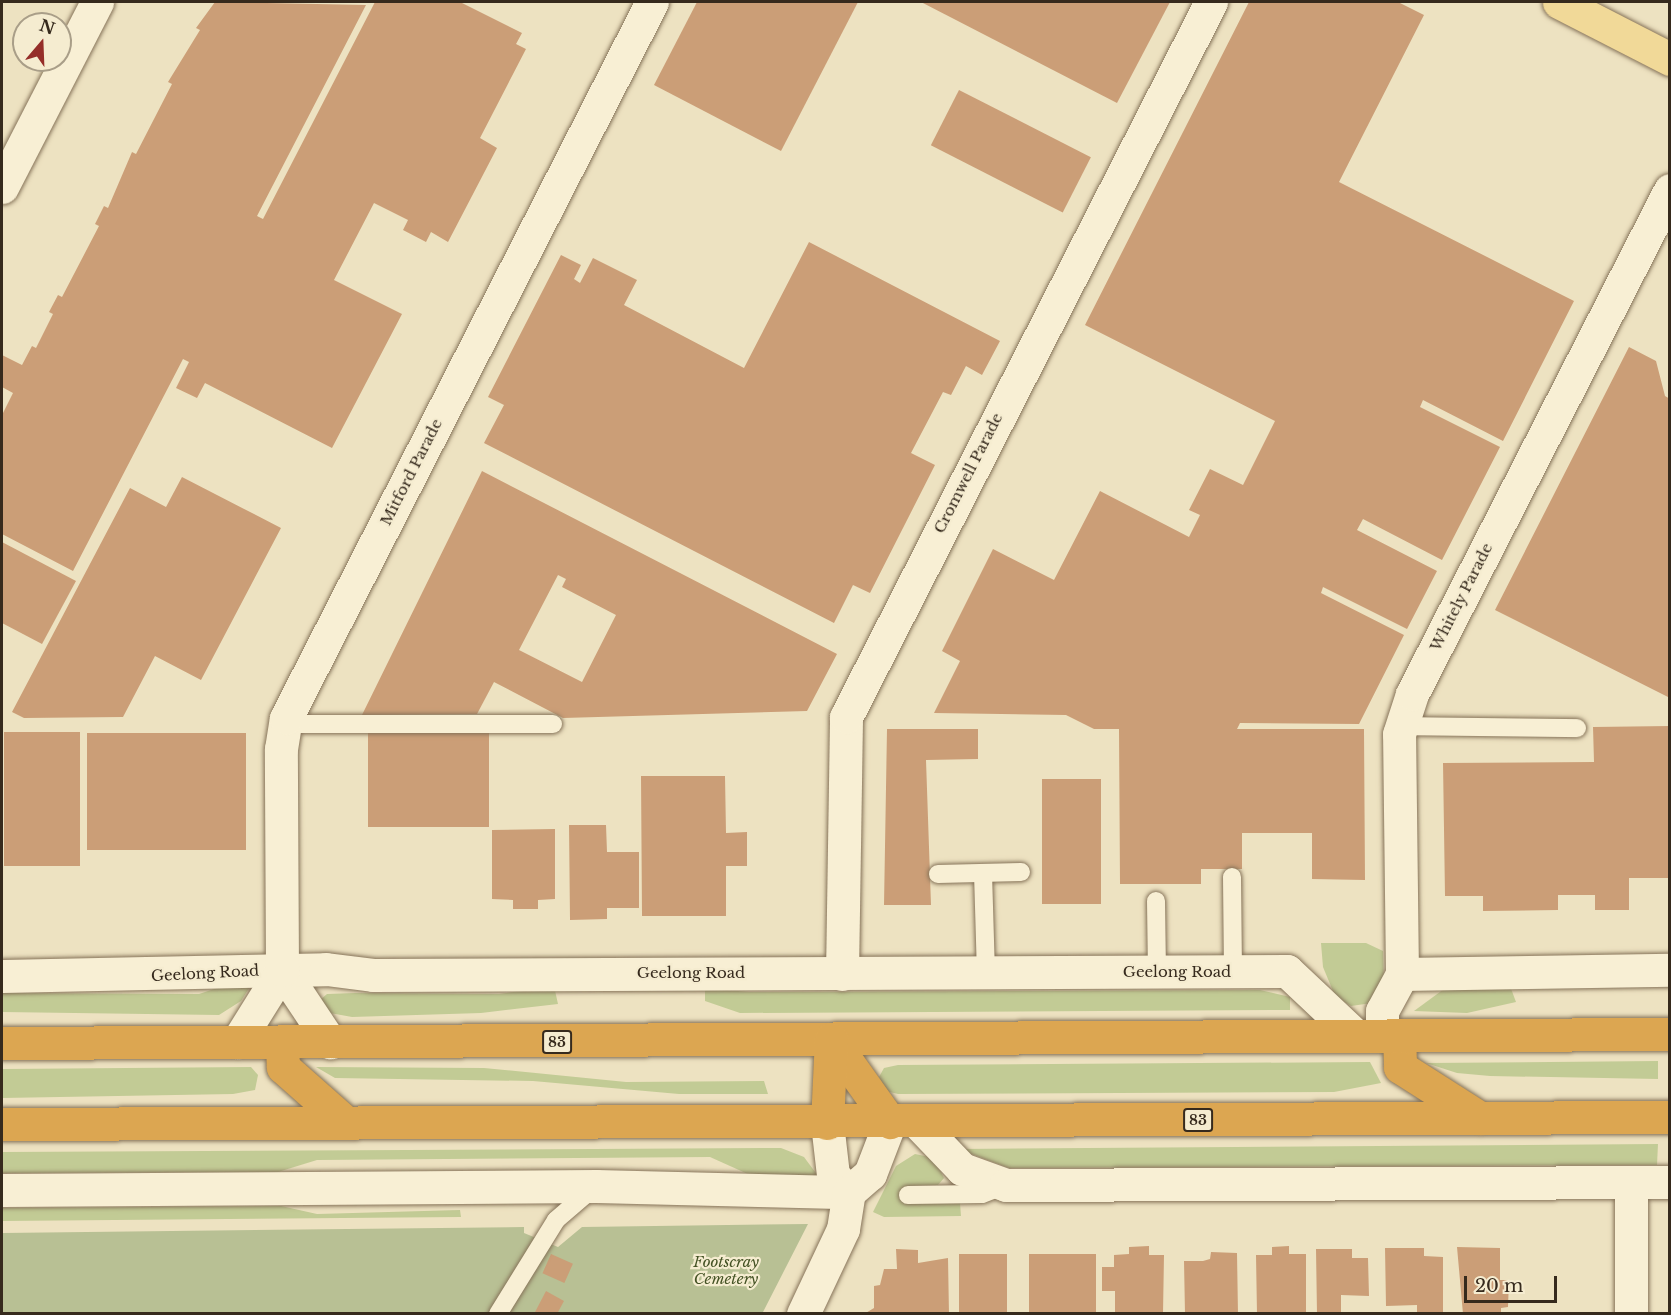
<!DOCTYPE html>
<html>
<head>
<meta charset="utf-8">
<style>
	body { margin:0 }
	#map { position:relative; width:1671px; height:1315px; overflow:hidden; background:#ede2c1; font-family:"Libre Baskerville",serif }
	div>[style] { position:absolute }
	.green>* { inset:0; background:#c2cb95 }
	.cemetery>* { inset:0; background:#b8c094 }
	.building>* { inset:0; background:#cb9e77; transform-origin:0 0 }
	.roads { filter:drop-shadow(0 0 2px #867359) drop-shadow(0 0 2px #867359) }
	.lane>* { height:18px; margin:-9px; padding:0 9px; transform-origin:9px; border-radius:9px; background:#f8efd4 }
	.street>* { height:33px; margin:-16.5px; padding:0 16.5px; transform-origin:16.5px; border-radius:16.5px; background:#f8efd4 }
	.primary>* { height:33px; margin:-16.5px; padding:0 16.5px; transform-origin:16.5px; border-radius:16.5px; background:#f1d998 }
	.highway>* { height:33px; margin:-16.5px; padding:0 16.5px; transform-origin:16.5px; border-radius:16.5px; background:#dca651 }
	span { translate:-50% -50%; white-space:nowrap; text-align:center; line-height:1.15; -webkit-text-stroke:4.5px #f5ecd0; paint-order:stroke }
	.shield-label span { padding:2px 4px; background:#f5ecd0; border:2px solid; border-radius:4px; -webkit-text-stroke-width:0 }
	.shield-label { font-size:14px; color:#362a1d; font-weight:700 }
	.street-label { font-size:15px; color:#362a1d }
	.park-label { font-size:15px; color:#445224; font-style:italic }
	.frame { position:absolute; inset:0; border:3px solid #362a1d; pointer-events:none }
	.north { position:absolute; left:12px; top:12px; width:60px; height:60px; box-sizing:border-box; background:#f5ecd0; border:2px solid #a99e88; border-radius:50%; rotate:19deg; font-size:16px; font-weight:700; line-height:24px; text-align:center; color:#362a1d }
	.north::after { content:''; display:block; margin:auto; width:21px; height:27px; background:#952e29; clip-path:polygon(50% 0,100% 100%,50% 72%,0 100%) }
	.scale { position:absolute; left:1464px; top:1276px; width:93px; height:27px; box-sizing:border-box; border:3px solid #362a1d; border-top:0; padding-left:8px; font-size:18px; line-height:21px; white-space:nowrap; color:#362a1d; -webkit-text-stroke:4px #f5ecd0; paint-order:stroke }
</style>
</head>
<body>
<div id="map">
	<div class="green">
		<i style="clip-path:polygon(1321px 943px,1366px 943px,1383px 951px,1384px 983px,1372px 1003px,1351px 1006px,1335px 996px,1323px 967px)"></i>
		<i style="clip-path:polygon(232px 983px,251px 985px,241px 1001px,219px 1015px,2px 1012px,2px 993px,199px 994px)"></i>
		<i style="clip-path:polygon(1496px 985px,1510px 986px,1516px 1002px,1467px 1013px,1414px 1011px,1444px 989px)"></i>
		<i style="clip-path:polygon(554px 986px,558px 1004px,481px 1013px,352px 1017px,330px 1013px,320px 1000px,327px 994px,355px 993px,499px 994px)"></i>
		<i style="clip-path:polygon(705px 988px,749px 992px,1260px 990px,1290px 997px,1290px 1010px,740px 1013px,705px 1001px)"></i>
		<i style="clip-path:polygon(1658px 1061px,1658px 1079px,1490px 1076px,1457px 1073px,1426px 1063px)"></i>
		<i style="clip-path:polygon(1370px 1062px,1381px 1083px,1334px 1092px,898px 1094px,886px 1091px,879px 1077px,884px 1068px,898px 1065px)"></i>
		<i style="clip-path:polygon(251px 1067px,258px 1075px,255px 1090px,233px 1094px,2px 1098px,2px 1069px)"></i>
		<i style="clip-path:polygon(316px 1067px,484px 1068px,626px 1082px,764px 1081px,768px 1094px,679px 1094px,533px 1081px,335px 1078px)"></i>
		<i style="clip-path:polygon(1658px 1144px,1657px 1165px,1009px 1168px,958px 1149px)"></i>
		<i style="clip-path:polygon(781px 1148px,804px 1157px,818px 1176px,750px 1175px,710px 1157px,317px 1160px,278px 1172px,2px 1173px,2px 1152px)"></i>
		<i style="clip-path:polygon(915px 1154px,934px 1158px,944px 1178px,938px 1185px,907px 1186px,907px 1203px,960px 1203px,961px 1216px,884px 1217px,873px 1212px,896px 1166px)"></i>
		<i style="clip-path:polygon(281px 1206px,317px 1214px,460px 1210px,461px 1217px,2px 1221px,2px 1208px)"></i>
	</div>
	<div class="cemetery">
		<i style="clip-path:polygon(808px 1224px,762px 1314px,2px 1313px,2px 1233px,524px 1227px,524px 1233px,558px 1247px,582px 1227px)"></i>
	</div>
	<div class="building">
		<i style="clip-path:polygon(215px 2px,366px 5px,257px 216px,263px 219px,375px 2px,460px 2px,522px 33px,516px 44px,526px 49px,480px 138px,497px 148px,448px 242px,431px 232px,426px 242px,403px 230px,408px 220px,374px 203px,334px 280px,402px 314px,332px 448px,205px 383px,197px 398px,176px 388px,189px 362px,183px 359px,73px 571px,2px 534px,2px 415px,13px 393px,2px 387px,2px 355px,22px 365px,32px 346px,36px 348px,53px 314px,49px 312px,58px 295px,62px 297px,99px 226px,95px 224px,104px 206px,108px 208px,132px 152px,136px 154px,172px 84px,168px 82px,200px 30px,196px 28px)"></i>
		<i style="clip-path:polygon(697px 2px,858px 2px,781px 151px,654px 85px)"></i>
		<i style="clip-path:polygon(921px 2px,1170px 2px,1117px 103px)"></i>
		<i style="clip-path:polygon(1249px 2px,1398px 2px,1424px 15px,1339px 182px,1574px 301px,1503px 441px,1423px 400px,1420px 407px,1500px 447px,1442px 560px,1363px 519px,1357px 530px,1437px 571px,1407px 629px,1323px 587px,1321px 593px,1404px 635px,1359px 724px,1240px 723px,1237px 729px,1364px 729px,1365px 880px,1312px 879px,1312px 833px,1242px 833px,1242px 869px,1201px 869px,1201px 884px,1120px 884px,1119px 729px,1094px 729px,1066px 715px,934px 713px,960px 661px,942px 651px,993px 549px,1054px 580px,1100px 491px,1189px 537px,1200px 515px,1189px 510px,1210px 469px,1243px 485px,1275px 421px,1085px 325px)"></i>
		<i style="left:959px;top:90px;width:148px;height:62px;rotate:27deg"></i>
		<i style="clip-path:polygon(809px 242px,1000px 341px,982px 375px,966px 366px,951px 395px,943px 392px,911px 453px,935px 465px,870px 593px,853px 585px,834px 623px,484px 443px,504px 405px,488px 397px,561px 255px,581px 265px,574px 279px,580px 283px,593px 258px,637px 280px,624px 305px,744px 368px)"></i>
		<i style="clip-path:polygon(1629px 347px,1656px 361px,1665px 396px,1670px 399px,1670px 698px,1495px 610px)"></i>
		<i style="clip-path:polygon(evenodd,482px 471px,837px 654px,807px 711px,563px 718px,494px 682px,477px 714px,362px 715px,482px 471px,558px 575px,566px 579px,562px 587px,616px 615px,582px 682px,519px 650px,558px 575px)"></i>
		<i style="clip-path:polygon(182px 477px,281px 528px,201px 680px,155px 656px,123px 717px,24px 718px,12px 712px,130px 488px,166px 507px)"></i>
		<i style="clip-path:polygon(2px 542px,76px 581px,42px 644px,2px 623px)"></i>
		<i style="clip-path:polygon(1670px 726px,1670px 878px,1629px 878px,1629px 910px,1595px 910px,1595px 895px,1558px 895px,1558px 910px,1483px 911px,1483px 896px,1445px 896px,1443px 763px,1594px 762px,1593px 727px)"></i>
		<i style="clip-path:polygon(887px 729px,978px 729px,978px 759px,926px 760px,931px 905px,884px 905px)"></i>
		<i style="left:489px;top:731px;width:96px;height:121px;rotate:90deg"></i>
		<i style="left:80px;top:732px;width:134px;height:76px;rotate:90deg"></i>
		<i style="left:246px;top:733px;width:117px;height:159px;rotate:90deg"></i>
		<i style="clip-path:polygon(641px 776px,725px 776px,726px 833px,747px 832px,747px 866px,726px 866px,726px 916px,642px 916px)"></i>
		<i style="left:1101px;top:779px;width:125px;height:59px;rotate:90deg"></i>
		<i style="clip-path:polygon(569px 825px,606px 825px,607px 852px,639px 852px,639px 908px,607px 908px,607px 919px,570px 920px)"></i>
		<i style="clip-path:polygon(555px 829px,555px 899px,538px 900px,538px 909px,513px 909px,513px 900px,492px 899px,492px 830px)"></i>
		<i style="clip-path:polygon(1149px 1246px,1149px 1255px,1164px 1255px,1163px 1314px,1115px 1314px,1115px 1291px,1102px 1291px,1102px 1267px,1114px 1267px,1114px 1255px,1129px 1254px,1129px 1247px)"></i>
		<i style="clip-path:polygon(1289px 1246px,1289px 1254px,1306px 1254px,1306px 1314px,1257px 1314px,1256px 1255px,1272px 1255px,1272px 1247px)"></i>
		<i style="clip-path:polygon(1457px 1247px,1500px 1248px,1500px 1280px,1509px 1280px,1508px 1307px,1501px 1308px,1501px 1314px,1463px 1314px)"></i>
		<i style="clip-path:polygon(1385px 1248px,1424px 1248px,1424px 1256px,1443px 1257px,1443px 1314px,1417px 1314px,1417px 1305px,1386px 1306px)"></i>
		<i style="clip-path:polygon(896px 1249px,918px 1250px,918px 1263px,948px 1258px,949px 1314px,864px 1314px,874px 1308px,874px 1286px,880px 1285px,884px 1269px,897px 1269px)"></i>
		<i style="clip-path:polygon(1316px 1249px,1352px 1249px,1352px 1258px,1368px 1258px,1369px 1296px,1341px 1295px,1341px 1314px,1317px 1314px)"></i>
		<i style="clip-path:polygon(1211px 1252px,1237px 1253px,1238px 1314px,1185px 1314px,1184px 1261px,1203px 1261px,1210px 1259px)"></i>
		<i style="left:551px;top:1254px;width:24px;height:21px;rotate:24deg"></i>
		<i style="left:1007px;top:1254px;width:60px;height:48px;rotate:90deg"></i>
		<i style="left:1029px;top:1254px;width:67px;height:60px"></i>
		<i style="clip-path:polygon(546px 1291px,564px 1301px,557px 1314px,534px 1314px)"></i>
	</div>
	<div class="roads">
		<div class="lane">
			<i style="left:285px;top:724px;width:268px"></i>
			<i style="left:1401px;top:726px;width:176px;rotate:0.7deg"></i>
			<i style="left:983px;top:873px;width:100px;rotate:88.3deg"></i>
			<i style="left:938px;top:874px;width:83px;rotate:-1.4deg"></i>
			<i style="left:1232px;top:877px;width:94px;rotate:89.4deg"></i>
			<i style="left:1156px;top:901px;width:71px;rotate:89.2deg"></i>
			<i style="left:908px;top:1195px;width:74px;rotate:-0.8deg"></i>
			<i style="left:982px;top:1194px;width:22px;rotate:-21deg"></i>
			<i style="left:498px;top:1314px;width:110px;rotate:-58.3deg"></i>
			<i style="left:556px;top:1220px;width:48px;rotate:-40.7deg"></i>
		</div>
		<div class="street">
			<i style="left:2px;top:187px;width:208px;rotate:-62.8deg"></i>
			<i style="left:282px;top:970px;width:87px;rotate:56.3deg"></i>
			<i style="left:842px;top:974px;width:257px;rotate:-89.1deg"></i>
			<i style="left:846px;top:717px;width:803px;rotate:-62.96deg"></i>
			<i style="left:1402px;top:974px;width:268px;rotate:-0.9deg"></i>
			<i style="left:2px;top:976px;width:324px;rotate:-1.2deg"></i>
			<i style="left:326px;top:969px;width:47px;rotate:7.3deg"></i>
			<i style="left:373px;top:975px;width:914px;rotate:-0.25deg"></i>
			<i style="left:1287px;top:971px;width:93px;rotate:43.3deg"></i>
			<i style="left:1382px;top:1035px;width:24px;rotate:-90deg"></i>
			<i style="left:1382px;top:1011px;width:42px;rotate:-61.6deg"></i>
			<i style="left:1402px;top:974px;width:240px;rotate:-90.7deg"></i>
			<i style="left:1399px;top:734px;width:42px;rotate:-72deg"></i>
			<i style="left:1412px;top:694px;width:566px;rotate:-62.89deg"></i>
			<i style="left:237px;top:1042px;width:85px;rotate:-58deg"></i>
			<i style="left:282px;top:970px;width:221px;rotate:-90.3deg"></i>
			<i style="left:281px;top:749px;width:31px;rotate:-81deg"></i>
			<i style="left:286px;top:718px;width:804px;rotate:-62.93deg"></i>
			<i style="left:916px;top:1121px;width:66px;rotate:46.2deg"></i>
			<i style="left:962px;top:1169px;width:47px;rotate:20deg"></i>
			<i style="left:1006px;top:1185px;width:664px;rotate:-0.26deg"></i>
			<i style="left:827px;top:1123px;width:52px;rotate:83.4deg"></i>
			<i style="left:833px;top:1175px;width:23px;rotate:47deg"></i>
			<i style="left:2px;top:1190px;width:594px;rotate:-0.39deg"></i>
			<i style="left:596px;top:1186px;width:253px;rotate:1.4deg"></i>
			<i style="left:849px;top:1192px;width:28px;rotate:-41deg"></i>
			<i style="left:870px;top:1174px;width:56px;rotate:-69deg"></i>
			<i style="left:803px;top:1314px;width:94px;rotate:-64.8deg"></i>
			<i style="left:843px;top:1229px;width:37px;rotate:-81deg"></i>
			<i style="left:1631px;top:1314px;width:131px;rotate:-90deg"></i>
		</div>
		<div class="primary">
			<i style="left:1559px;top:2px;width:125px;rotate:27.2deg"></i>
		</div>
		<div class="highway">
			<i style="left:1399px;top:1035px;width:32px;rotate:88deg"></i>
			<i style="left:1400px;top:1067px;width:95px;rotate:32.5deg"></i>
			<i style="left:831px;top:1039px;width:102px;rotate:54.6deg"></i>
			<i style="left:282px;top:1042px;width:25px;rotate:88deg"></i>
			<i style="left:283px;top:1067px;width:81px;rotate:41.5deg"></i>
			<i style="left:2px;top:1043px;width:1668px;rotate:-0.31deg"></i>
			<i style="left:827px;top:1123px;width:84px;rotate:-87.3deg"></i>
			<i style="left:2px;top:1124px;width:1668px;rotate:-0.24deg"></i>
		</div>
	</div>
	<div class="shield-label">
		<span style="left:557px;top:1042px">83</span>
		<span style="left:1198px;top:1120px">83</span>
	</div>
	<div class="street-label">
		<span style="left:411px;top:472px;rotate:-63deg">Mitford Parade</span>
		<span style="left:968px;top:473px;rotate:-63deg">Cromwell Parade</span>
		<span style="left:1461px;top:597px;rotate:-63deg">Whitely Parade</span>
		<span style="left:1177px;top:972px">Geelong Road</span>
		<span style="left:205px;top:973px;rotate:-3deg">Geelong Road</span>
		<span style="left:691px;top:973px">Geelong Road</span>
	</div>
	<div class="park-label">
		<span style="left:726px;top:1270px">Footscray<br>Cemetery</span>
	</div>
	<div class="frame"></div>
	<div class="north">N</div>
	<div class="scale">20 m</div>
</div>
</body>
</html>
